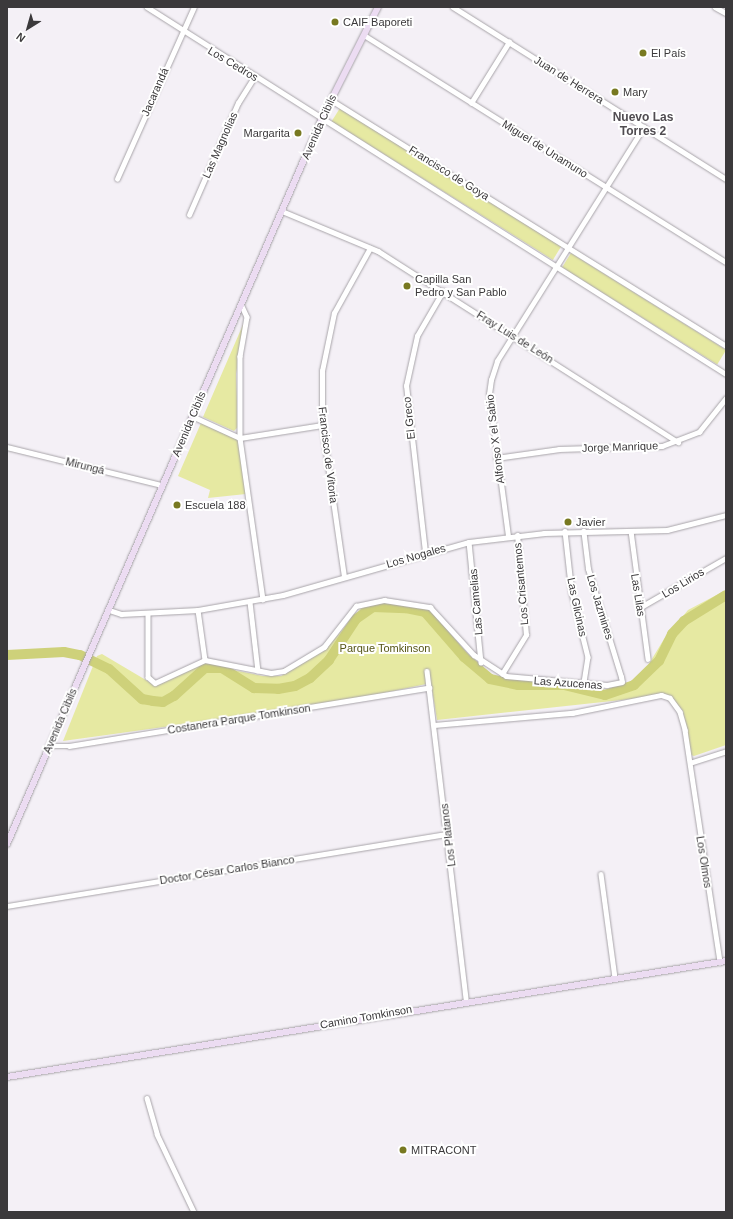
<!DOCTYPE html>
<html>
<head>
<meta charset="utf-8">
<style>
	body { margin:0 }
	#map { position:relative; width:733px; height:1219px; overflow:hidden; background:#f4f0f6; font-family:Arial,sans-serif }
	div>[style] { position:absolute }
	.green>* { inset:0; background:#e6e9a2; transform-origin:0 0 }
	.river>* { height:10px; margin:-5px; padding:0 5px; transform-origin:5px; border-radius:5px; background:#ced17a }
	.roads { filter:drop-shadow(0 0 1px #a8a4a9) drop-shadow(0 0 1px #a8a4a9) }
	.street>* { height:4.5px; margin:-2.25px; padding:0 2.25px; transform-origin:2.25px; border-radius:2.25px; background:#fff }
	.secondary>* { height:6px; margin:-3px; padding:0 3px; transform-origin:3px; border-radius:3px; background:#ecdcf2 }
	.dots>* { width:11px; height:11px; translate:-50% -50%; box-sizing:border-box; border:2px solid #fff; border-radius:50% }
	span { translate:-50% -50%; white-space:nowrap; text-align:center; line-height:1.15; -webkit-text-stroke:4px #fff; paint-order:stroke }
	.poi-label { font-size:11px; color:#3b393b }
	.left { translate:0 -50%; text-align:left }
	.right { translate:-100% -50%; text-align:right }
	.street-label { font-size:11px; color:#3b393b }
	.park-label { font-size:11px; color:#565617 }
	.neighbourhood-label { font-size:12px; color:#504c51; font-weight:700 }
	.frame { position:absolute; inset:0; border:8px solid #3b393b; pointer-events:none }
	.north { position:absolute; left:8px; top:8px; width:40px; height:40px; -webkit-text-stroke:3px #fff; paint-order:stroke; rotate:217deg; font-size:11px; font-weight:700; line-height:16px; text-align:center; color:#3b393b }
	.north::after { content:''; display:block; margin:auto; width:14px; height:18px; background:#3b393b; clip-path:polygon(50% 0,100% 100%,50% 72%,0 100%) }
</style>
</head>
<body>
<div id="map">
	<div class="green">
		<i style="left:340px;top:108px;width:261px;height:16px;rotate:32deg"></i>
		<i style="left:571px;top:253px;width:183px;height:17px;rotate:32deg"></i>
		<i style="clip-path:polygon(245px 320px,236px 374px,238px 427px,234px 431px,203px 417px)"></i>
		<i style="clip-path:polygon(201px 423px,238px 440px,246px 494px,208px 498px,210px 490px,178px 476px)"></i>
		<i style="clip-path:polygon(726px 590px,726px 745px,694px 756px,691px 755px,683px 711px,668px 695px,437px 720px,431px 683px,337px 703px,63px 741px,97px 656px,102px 654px,156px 686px,203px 664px,263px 676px,281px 676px,325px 650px,361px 608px,385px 602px,430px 609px,467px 655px,493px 677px,506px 682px,572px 683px,601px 691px,627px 684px,644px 672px,664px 639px,688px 610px)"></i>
	</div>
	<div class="river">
		<i style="left:7px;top:655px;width:57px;rotate:-3deg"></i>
		<i style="left:64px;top:652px;width:16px;rotate:11deg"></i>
		<i style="left:80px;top:655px;width:32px;rotate:26deg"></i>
		<i style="left:109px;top:669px;width:45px;rotate:42.3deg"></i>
		<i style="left:142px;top:699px;width:11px;rotate:10deg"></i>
		<i style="left:153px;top:701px;width:10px;rotate:6deg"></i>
		<i style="left:163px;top:702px;width:13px;rotate:-29deg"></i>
		<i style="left:174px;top:696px;width:42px;rotate:-42.1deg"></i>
		<i style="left:205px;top:668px;width:17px"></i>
		<i style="left:222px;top:668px;width:38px;rotate:32deg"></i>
		<i style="left:254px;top:688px;width:24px;rotate:2deg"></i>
		<i style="left:278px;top:689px;width:17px;rotate:-10deg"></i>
		<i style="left:295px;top:686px;width:17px;rotate:-28deg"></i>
		<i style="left:310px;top:678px;width:26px;rotate:-43deg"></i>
		<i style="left:329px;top:660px;width:49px;rotate:-56.6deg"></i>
		<i style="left:356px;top:619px;width:21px;rotate:-35deg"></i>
		<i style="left:373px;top:607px;width:33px;rotate:2deg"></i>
		<i style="left:406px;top:608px;width:19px;rotate:12deg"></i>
		<i style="left:425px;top:612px;width:60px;rotate:49.1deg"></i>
		<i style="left:464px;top:657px;width:34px;rotate:40deg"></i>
		<i style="left:490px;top:679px;width:29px;rotate:12deg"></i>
		<i style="left:518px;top:685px;width:46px"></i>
		<i style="left:564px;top:685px;width:42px;rotate:13.7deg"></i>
		<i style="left:605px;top:695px;width:31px;rotate:-19deg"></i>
		<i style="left:634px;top:685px;width:35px;rotate:-44deg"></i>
		<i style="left:659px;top:661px;width:30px;rotate:-64deg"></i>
		<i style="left:672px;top:634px;width:18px;rotate:-47deg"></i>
		<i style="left:684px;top:621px;width:49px;rotate:-31.8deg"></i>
	</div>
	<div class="roads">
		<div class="street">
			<i style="left:147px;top:7px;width:686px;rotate:32.37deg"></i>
			<i style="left:453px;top:7px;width:323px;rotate:32.2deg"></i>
			<i style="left:715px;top:7px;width:13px;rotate:29deg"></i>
			<i style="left:364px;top:35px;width:427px;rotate:32.1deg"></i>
			<i style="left:331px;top:100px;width:465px;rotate:31.9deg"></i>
			<i style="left:471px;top:103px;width:72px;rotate:-58.1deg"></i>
			<i style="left:117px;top:179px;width:188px;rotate:-65.9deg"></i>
			<i style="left:282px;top:211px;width:104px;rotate:22.6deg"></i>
			<i style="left:378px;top:251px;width:356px;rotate:32.5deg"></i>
			<i style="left:189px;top:215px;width:122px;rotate:-66.4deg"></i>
			<i style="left:238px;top:103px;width:31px;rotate:-58deg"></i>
			<i style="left:241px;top:304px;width:14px;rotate:65deg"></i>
			<i style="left:247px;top:317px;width:40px;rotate:100deg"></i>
			<i style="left:240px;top:356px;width:82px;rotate:90deg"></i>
			<i style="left:240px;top:438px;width:163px;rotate:81.9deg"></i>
			<i style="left:192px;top:416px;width:53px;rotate:24.6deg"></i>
			<i style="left:240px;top:438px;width:83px;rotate:-9deg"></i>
			<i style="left:7px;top:447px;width:160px;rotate:13.8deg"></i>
			<i style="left:496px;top:458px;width:64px;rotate:-8.1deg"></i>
			<i style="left:559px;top:449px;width:103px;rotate:-1.7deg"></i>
			<i style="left:662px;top:446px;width:40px;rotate:-21deg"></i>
			<i style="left:699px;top:432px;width:43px;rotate:-51.5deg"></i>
			<i style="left:565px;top:531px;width:62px;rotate:83.6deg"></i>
			<i style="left:572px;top:593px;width:66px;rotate:76deg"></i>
			<i style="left:588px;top:657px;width:25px;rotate:99deg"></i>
			<i style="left:631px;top:531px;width:129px;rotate:82.4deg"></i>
			<i style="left:508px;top:536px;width:143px;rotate:-97.6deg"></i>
			<i style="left:489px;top:394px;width:14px;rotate:-82deg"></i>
			<i style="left:491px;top:380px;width:20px;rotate:-72deg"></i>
			<i style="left:497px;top:361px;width:276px;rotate:-57.9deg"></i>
			<i style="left:469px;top:542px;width:121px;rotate:84.3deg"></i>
			<i style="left:425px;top:552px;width:167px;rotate:-96.5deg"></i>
			<i style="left:406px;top:386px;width:51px;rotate:-77.6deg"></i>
			<i style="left:417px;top:336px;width:52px;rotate:-60deg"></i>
			<i style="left:344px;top:577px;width:154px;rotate:-98.2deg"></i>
			<i style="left:322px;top:425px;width:54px;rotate:-90deg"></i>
			<i style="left:322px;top:371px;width:59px;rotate:-78.3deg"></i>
			<i style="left:334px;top:313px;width:74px;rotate:-61deg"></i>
			<i style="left:250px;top:602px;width:69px;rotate:83.4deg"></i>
			<i style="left:639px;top:608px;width:100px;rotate:-29.9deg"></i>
			<i style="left:109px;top:610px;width:13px;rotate:18deg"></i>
			<i style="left:121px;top:614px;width:77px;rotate:-3deg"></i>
			<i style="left:198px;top:610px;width:86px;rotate:-10deg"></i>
			<i style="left:283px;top:595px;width:193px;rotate:-15.9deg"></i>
			<i style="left:469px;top:542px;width:76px;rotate:-6.8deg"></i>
			<i style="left:544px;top:533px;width:123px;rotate:-1.4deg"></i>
			<i style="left:667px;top:530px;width:61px;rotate:-14.3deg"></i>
			<i style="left:198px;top:610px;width:50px;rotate:82deg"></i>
			<i style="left:148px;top:613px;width:64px;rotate:90deg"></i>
			<i style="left:148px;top:677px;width:9px;rotate:41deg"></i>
			<i style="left:155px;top:683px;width:55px;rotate:-24.7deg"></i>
			<i style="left:205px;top:660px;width:67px;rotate:11.1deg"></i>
			<i style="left:271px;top:673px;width:13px;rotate:-9deg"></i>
			<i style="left:284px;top:671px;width:47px;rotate:-31deg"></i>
			<i style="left:324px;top:647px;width:52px;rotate:-52deg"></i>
			<i style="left:356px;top:606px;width:29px;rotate:-12deg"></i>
			<i style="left:384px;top:600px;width:47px;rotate:8.7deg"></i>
			<i style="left:430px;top:607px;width:65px;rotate:47.5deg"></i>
			<i style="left:474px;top:655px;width:38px;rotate:33deg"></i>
			<i style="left:506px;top:676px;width:101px;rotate:5.1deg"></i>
			<i style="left:607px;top:685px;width:15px;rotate:-11deg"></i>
			<i style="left:622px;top:682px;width:5px;rotate:-101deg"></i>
			<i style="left:621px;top:677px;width:113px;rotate:-107deg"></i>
			<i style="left:588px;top:569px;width:38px;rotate:-97deg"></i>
			<i style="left:427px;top:671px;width:331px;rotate:83.2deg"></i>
			<i style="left:502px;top:674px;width:46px;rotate:-58.4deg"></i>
			<i style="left:526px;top:635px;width:100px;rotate:-95.1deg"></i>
			<i style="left:434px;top:725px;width:139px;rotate:-5deg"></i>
			<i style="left:572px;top:713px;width:91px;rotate:-11.4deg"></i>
			<i style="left:661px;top:695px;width:9px;rotate:18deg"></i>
			<i style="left:670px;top:698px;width:17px;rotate:54deg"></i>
			<i style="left:680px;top:712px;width:19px;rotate:74deg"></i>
			<i style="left:685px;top:730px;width:235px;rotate:81.4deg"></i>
			<i style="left:50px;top:746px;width:19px"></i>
			<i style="left:69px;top:746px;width:365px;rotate:-9.2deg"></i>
			<i style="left:690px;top:763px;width:38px;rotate:-18deg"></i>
			<i style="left:601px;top:874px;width:105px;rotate:82.3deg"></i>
			<i style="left:7px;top:906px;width:447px;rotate:-9.3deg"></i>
			<i style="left:147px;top:1098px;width:37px;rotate:74deg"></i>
			<i style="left:157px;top:1134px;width:86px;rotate:64.6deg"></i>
		</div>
		<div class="secondary">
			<i style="left:7px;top:844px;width:791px;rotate:-66.54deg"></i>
			<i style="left:322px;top:118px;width:124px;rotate:-63.2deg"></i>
			<i style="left:7px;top:1077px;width:728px;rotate:-9.16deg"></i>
		</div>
	</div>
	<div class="dots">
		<i style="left:335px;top:22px;background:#787921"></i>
		<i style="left:643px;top:53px;background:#787921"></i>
		<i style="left:615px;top:92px;background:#787921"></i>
		<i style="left:298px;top:133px;background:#787921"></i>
		<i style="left:407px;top:286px;background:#787921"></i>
		<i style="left:177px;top:505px;background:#787921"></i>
		<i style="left:568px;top:522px;background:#787921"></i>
		<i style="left:403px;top:1150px;background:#787921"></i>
	</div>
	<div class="poi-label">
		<span class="left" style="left:343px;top:22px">CAIF Baporeti</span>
		<span class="left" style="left:651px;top:53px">El País</span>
		<span class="left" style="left:623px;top:92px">Mary</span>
		<span class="right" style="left:290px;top:133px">Margarita</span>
		<span class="left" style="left:415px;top:286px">Capilla San<br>Pedro y San Pablo</span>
		<span class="left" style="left:185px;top:505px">Escuela 188</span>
		<span class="left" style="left:576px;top:522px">Javier</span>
		<span class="left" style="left:411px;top:1150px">MITRACONT</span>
	</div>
	<div class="street-label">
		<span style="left:233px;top:64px;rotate:31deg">Los Cedros</span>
		<span style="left:569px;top:80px;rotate:32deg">Juan de Herrera</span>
		<span style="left:155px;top:92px;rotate:-66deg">Jacarandá</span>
		<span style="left:319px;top:127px;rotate:-66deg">Avenida Cibils</span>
		<span style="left:220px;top:145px;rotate:-66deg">Las Magnolias</span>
		<span style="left:545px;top:149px;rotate:32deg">Miguel de Unamuno</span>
		<span style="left:449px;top:173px;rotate:32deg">Francisco de Goya</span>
		<span style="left:515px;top:337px;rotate:32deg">Fray Luis de León</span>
		<span style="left:409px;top:418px;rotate:-96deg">El Greco</span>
		<span style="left:189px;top:424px;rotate:-67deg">Avenida Cibils</span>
		<span style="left:495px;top:439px;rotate:-97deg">Alfonso X el Sabio</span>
		<span style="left:620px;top:447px;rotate:-2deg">Jorge Manrique</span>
		<span style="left:328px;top:455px;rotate:83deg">Francisco de Vitoria</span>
		<span style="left:85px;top:466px;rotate:14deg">Mirungá</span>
		<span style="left:416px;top:556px;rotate:-16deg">Los Nogales</span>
		<span style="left:683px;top:583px;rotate:-31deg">Los Lirios</span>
		<span style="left:521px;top:584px;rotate:-95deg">Los Crisantemos</span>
		<span style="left:638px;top:595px;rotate:81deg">Las Lilas</span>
		<span style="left:476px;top:602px;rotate:-95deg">Las Camelias</span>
		<span style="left:577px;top:607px;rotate:78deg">Las Glicinas</span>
		<span style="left:600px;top:607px;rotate:73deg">Los Jazmines</span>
		<span style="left:568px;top:683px;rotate:4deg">Las Azucenas</span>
		<span style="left:239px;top:719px;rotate:-9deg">Costanera Parque Tomkinson</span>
		<span style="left:60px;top:721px;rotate:-67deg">Avenida Cibils</span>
		<span style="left:448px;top:835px;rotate:-97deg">Los Platanos</span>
		<span style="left:704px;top:862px;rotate:81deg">Los Olmos</span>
		<span style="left:227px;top:870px;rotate:-9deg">Doctor César Carlos Bianco</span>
		<span style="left:366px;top:1017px;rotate:-10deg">Camino Tomkinson</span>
	</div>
	<div class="park-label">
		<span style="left:385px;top:648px">Parque Tomkinson</span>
	</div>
	<div class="neighbourhood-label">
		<span style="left:643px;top:125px">Nuevo Las<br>Torres 2</span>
	</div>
	<div class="frame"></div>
	<div class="north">N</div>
</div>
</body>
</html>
